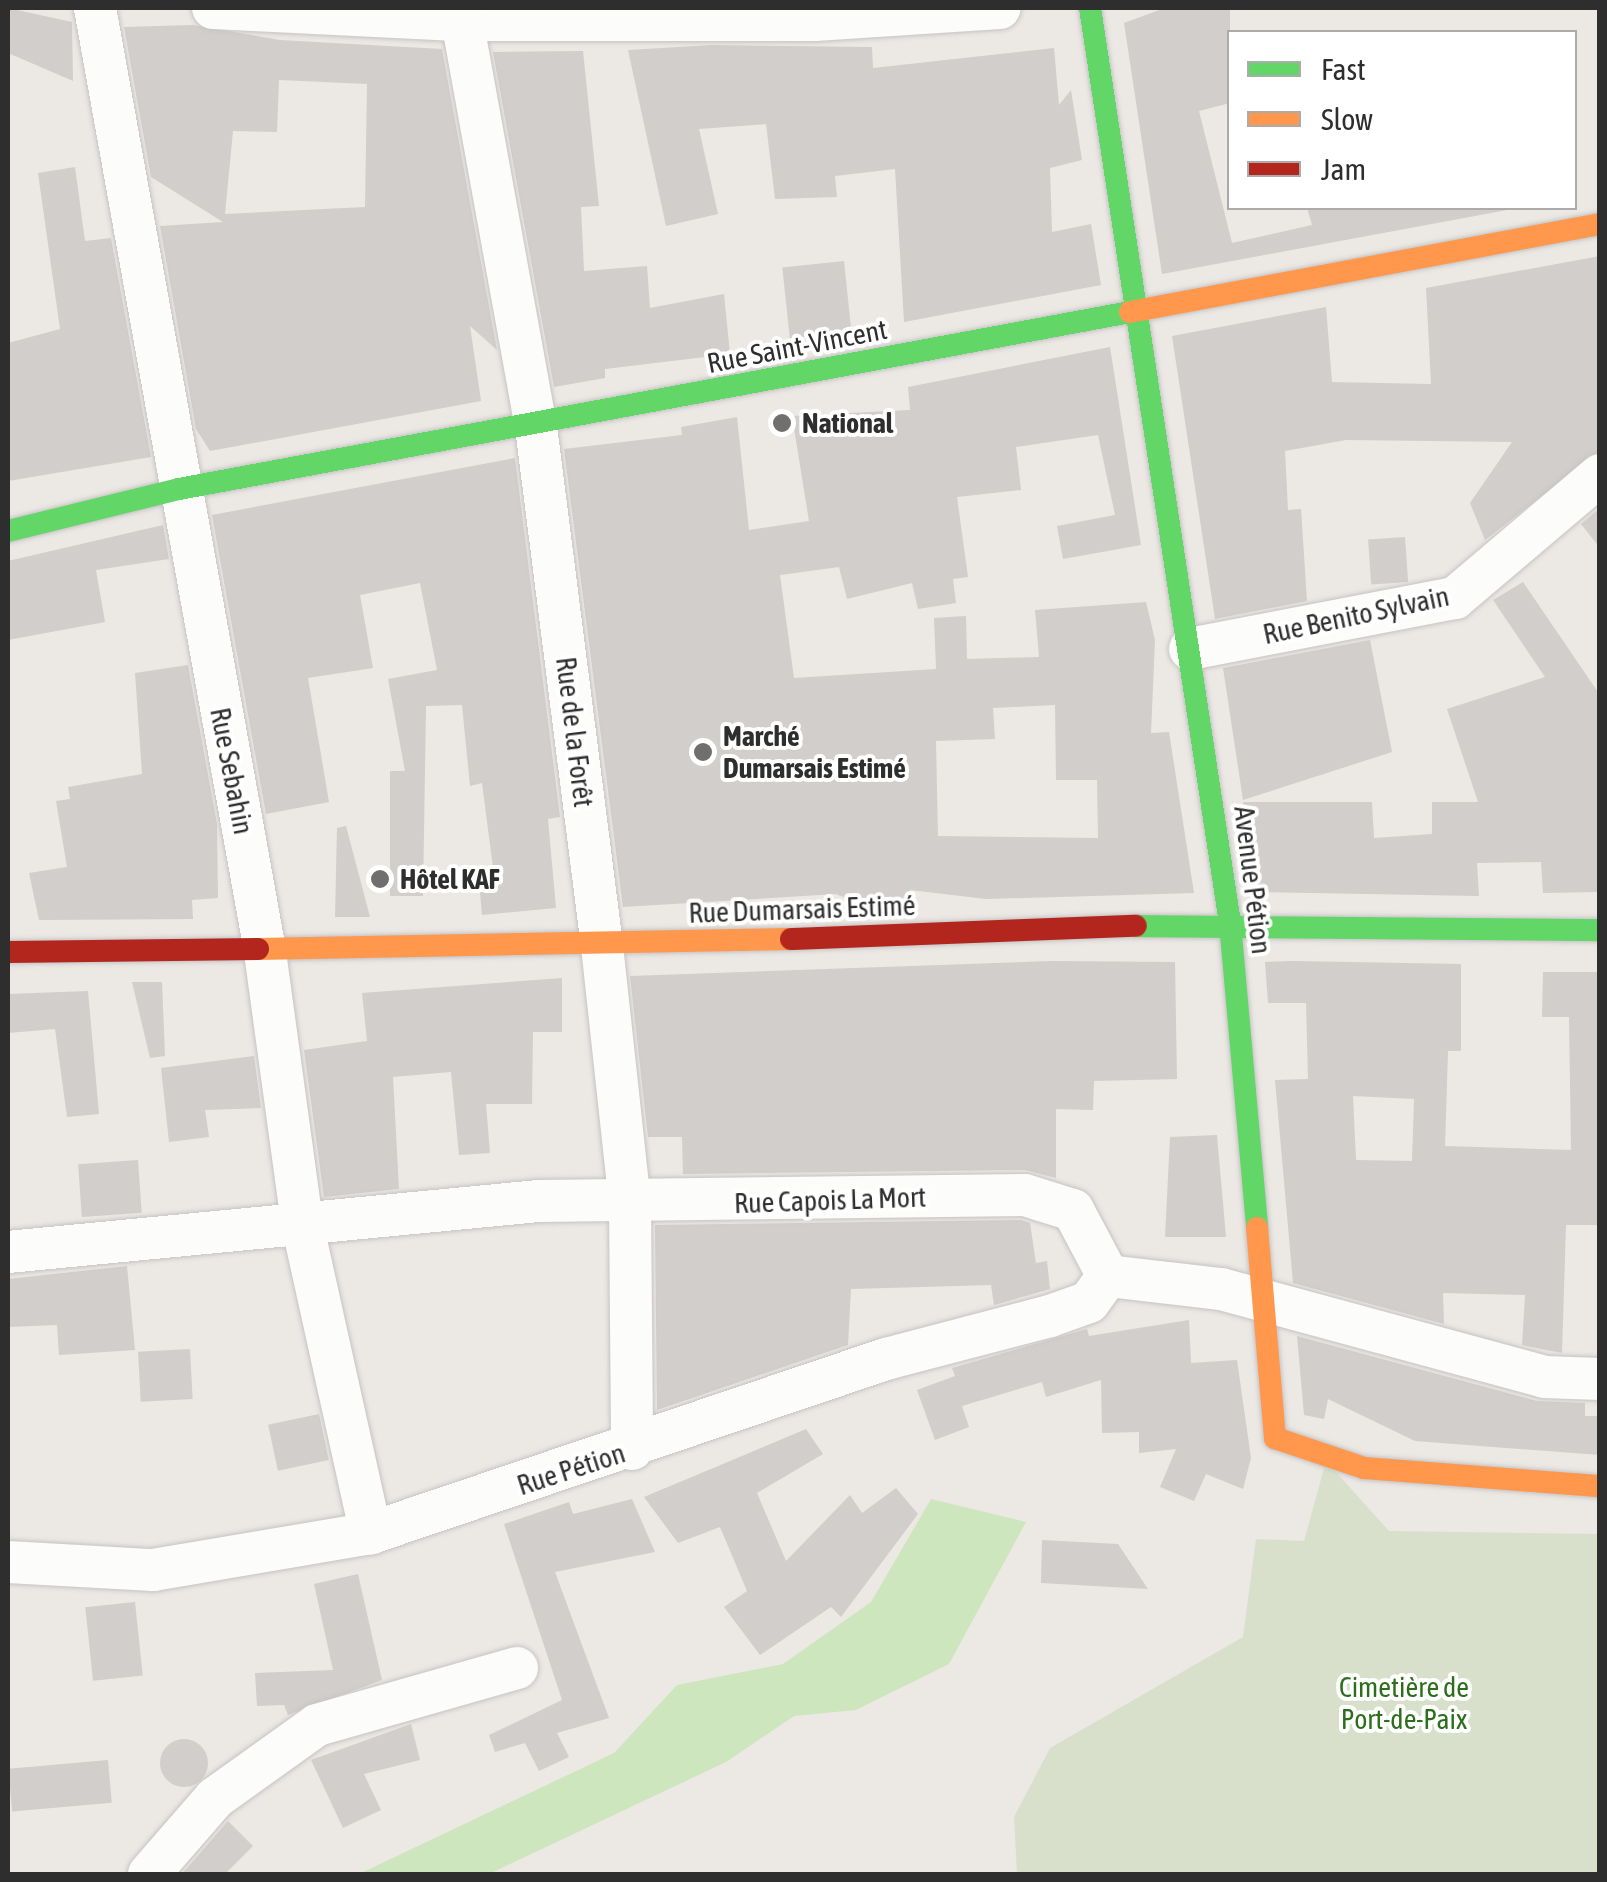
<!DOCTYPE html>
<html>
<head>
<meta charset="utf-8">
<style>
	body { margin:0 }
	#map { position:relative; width:1607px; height:1882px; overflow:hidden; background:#ece8e4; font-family:"Asap Condensed",sans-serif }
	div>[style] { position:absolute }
	.green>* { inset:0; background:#cee6be }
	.cemetery>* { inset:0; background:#d8e0cc }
	.building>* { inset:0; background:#d1cecb; transform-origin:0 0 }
	.round { border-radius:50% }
	.roads { filter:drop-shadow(0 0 2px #c5c4c5) drop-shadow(0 0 2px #c5c4c5) }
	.street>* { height:42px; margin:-21px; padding:0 21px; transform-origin:21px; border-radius:21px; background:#fcfcfb }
	.fast>* { height:22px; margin:-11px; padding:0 11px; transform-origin:11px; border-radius:11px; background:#63d668 }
	.slow>* { height:22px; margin:-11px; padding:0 11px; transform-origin:11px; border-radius:11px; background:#ff974d }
	.jam>* { height:22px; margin:-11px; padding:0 11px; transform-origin:11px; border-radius:11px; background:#b3261e }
	.dots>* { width:28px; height:28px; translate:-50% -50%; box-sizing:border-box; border:5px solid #fff; border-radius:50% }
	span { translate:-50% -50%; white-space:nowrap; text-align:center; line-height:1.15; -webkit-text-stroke:8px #fff; paint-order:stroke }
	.street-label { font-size:28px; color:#2e2e2e }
	.poi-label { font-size:28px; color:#2e2e2e; font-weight:700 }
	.left { translate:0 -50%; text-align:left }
	.park-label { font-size:28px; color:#2c6e1b }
	.frame { position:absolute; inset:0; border:10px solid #2e2e2e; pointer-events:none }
	.legend { position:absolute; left:1227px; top:30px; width:350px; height:180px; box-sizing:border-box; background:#fff; border:2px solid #ababab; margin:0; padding:12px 18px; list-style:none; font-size:30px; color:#2e2e2e }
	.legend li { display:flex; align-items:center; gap:20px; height:50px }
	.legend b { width:50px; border:2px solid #ababab }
</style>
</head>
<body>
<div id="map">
	<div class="green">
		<i style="clip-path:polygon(931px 1499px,1026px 1522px,949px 1664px,856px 1710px,794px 1716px,726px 1762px,489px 1874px,359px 1874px,614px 1753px,677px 1685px,783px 1664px,871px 1602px)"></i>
	</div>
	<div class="cemetery">
		<i style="clip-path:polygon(1326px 1461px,1389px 1531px,1599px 1534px,1599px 1874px,1017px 1874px,1014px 1817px,1050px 1748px,1243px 1637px,1256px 1539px,1304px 1541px)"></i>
	</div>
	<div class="building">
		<i style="clip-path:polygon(8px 8px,72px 22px,73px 81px,8px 53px)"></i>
		<i style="clip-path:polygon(1165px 8px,1230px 8px,1230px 103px,1199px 111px,1232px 243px,1312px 225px,1307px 208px,1518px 208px,1162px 274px,1124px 23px)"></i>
		<i style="clip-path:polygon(evenodd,193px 25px,280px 40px,442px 49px,497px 350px,470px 326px,481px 401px,210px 451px,196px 429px,160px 226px,223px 222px,151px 177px,124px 27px,193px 25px,279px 80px,367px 84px,365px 207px,225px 214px,233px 131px,277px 132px,279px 80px)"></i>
		<i style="clip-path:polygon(712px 45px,872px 47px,873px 68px,1054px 48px,1059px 105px,1071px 90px,1082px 160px,1050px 168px,1052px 232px,1091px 224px,1101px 285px,904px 322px,895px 169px,835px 176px,837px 197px,775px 199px,766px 124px,699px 129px,718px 214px,666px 226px,628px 50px)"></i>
		<i style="clip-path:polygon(583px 51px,599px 206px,581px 207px,584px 271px,647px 266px,650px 308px,724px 294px,730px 354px,605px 369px,605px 378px,554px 387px,493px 52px)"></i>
		<i style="clip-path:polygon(75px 167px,85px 241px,111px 238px,151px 457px,8px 481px,8px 343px,60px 329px,38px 173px)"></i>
		<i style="clip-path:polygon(1600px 256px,1600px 451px,1485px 540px,1470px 503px,1512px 442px,1346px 440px,1285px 451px,1288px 510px,1301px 509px,1307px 601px,1215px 619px,1172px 336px,1326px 307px,1332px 382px,1431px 384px,1426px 288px)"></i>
		<i style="left:844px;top:261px;width:71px;height:62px;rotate:84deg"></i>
		<i style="clip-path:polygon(evenodd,1110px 347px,1141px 545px,1063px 559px,1057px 526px,1115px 515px,1098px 435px,1016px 447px,1021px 490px,957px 497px,968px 577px,953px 579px,956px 603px,918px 609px,912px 583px,847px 599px,839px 567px,780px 575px,794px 678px,936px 669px,934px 618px,966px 616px,967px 659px,1039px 657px,1035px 610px,1146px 602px,1155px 640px,1151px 733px,1169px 732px,1194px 893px,986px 899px,910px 890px,911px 902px,862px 905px,836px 894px,623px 907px,564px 449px,682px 435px,681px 427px,737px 417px,749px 530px,809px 521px,792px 416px,910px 410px,908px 387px,1110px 347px,1055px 705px,1056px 780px,1097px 780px,1098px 838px,938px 836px,936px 741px,995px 739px,993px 708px,1055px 705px)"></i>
		<i style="clip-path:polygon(515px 458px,560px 817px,548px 819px,556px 908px,482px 915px,478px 869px,493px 868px,482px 783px,470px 786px,462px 705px,426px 706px,423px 896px,390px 896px,390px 771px,405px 771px,388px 679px,437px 670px,420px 583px,360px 595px,373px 668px,308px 678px,329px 802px,266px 814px,212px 515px)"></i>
		<i style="clip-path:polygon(1600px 508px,1600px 548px,1581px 524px)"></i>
		<i style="clip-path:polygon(163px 525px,169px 559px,96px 570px,105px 622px,8px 640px,8px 561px)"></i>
		<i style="left:1405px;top:537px;width:45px;height:37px;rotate:86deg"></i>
		<i style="clip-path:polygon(1523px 582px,1600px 695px,1600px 892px,1543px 893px,1541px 862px,1477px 863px,1479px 896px,1257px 892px,1243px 802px,1372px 802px,1374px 838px,1432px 834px,1432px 802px,1478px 802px,1447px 709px,1545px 677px,1493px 600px)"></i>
		<i style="clip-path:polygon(1370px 640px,1392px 752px,1243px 800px,1223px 668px)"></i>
		<i style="clip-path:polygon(188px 665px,217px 824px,218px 898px,192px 900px,193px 919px,39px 920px,29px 873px,67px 867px,56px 801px,70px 799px,68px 787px,142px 774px,135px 673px)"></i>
		<i style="clip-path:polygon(346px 826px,370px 917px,335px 917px,337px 828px)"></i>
		<i style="clip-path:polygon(1051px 961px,1175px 962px,1177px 1079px,1094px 1081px,1093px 1110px,1056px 1109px,1056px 1178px,1025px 1170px,683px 1174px,682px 1137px,648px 1137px,630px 976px)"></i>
		<i style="clip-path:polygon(evenodd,1292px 961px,1461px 964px,1461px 1051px,1448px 1051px,1445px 1146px,1571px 1150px,1569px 1017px,1542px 1017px,1543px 972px,1600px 972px,1600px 1225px,1566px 1225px,1562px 1353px,1522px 1345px,1525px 1295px,1443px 1293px,1444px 1324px,1293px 1283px,1275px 1080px,1308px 1079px,1306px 1003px,1268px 1003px,1265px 962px,1292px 961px,1353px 1096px,1414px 1099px,1412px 1161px,1356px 1160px,1353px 1096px)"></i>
		<i style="clip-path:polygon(562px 978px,562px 1032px,533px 1032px,532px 1104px,486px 1104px,490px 1153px,459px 1155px,451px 1072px,393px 1077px,399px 1189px,324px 1197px,304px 1050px,367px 1041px,362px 993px)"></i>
		<i style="clip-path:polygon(132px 982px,162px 982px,165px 1056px,150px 1058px)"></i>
		<i style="clip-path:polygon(88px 991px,99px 1114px,67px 1117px,55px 1029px,8px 1033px,8px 994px)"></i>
		<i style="clip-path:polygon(254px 1056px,261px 1108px,205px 1110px,209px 1137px,169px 1142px,161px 1068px)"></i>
		<i style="clip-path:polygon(1217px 1135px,1226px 1237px,1165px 1237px,1170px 1137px)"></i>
		<i style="left:138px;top:1160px;width:53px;height:60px;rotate:86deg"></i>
		<i style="clip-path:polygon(1021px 1220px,1030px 1223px,1036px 1263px,1047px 1261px,1050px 1289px,994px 1305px,991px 1285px,851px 1289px,848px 1345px,657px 1410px,655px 1225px)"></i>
		<i style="clip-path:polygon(127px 1266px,135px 1350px,59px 1355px,57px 1325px,8px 1327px,8px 1279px)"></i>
		<i style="clip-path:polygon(1189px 1320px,1191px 1363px,1237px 1360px,1251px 1458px,1243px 1489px,1206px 1474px,1194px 1501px,1160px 1487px,1176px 1449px,1139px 1453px,1139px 1432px,1102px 1433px,1101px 1380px,1046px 1397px,1042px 1382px,962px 1406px,969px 1427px,935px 1440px,917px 1390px,955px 1376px,952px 1368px,1087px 1329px,1089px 1336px)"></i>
		<i style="clip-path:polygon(1297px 1336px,1537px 1401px,1585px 1403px,1585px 1416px,1600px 1416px,1600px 1455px,1415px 1441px,1328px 1399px,1324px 1419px,1304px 1415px)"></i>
		<i style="left:190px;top:1349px;width:50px;height:52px;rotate:87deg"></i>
		<i style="left:319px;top:1414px;width:47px;height:52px;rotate:78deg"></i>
		<i style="clip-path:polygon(806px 1429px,823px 1454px,757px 1493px,786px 1561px,850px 1495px,862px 1513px,896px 1488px,918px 1514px,841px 1617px,831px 1607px,760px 1655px,724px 1607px,747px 1591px,720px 1527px,678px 1543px,644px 1497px)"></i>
		<i style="clip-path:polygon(632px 1499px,655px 1552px,555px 1572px,609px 1718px,557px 1733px,569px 1757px,539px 1771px,525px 1743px,495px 1752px,489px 1735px,562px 1700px,504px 1524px,569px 1502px,573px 1514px)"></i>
		<i style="clip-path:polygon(1042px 1540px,1118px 1544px,1148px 1589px,1041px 1583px)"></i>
		<i style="clip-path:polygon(358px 1574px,382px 1680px,288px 1715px,284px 1705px,257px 1706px,255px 1673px,333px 1670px,314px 1584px)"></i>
		<i style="left:135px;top:1602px;width:74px;height:50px;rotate:84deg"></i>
		<i style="clip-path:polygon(411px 1724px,420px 1760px,364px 1774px,381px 1810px,343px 1828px,311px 1760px)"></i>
		<i class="round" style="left:160px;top:1739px;width:48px;height:48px"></i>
		<i style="left:108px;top:1760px;width:43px;height:100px;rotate:85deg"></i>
		<i style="clip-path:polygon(228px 1821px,253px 1846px,225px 1874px,182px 1874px)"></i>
	</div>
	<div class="roads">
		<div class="street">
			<i style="left:95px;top:8px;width:952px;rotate:79.78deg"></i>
			<i style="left:264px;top:945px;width:281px;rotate:82.2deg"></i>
			<i style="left:302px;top:1223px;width:318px;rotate:77.5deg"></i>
			<i style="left:213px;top:8px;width:249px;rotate:2.8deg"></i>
			<i style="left:462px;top:20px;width:353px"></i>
			<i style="left:815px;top:20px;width:185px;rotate:-3.7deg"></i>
			<i style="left:462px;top:20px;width:414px;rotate:79.7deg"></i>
			<i style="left:536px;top:427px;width:523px;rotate:82.75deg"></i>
			<i style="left:602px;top:946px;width:261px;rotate:83.8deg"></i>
			<i style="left:630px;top:1205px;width:244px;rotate:89.5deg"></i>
			<i style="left:1190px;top:649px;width:270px;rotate:-10.9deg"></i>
			<i style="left:1455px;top:598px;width:190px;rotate:-40.3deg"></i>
			<i style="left:8px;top:1252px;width:533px;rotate:-5.49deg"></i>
			<i style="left:539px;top:1201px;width:486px;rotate:-0.7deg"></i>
			<i style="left:1025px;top:1195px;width:50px;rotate:17.4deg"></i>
			<i style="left:1073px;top:1210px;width:75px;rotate:62.1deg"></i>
			<i style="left:1108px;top:1276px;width:114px;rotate:6.6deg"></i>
			<i style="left:1221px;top:1289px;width:335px;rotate:15.2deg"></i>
			<i style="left:1544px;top:1377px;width:56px;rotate:2deg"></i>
			<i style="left:8px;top:1562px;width:145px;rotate:3.2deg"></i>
			<i style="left:153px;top:1570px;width:221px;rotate:-9.6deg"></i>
			<i style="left:371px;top:1533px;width:544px;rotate:-18.67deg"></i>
			<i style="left:886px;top:1359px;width:170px;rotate:-14.7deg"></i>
			<i style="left:1050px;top:1316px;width:41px;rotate:-19.7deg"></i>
			<i style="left:1089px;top:1302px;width:32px;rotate:-54deg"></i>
			<i style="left:149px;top:1874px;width:101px;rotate:-49deg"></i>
			<i style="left:215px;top:1798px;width:125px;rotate:-35.6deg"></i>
			<i style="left:317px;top:1725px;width:208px;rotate:-15.9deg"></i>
		</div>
		<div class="fast">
			<i style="left:1090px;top:8px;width:926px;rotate:81.3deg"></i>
			<i style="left:1230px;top:923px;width:306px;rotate:84.9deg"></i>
			<i style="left:8px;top:531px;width:176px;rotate:-13.8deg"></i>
			<i style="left:179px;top:489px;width:967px;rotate:-10.54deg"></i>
			<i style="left:1136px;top:926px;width:464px;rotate:0.5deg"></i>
		</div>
		<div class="slow">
			<i style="left:1130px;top:312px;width:478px;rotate:-10.6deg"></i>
			<i style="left:258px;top:949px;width:533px;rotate:-1.07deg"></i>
			<i style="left:1257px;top:1228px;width:211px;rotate:85.1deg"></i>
			<i style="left:1275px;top:1438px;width:94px;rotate:18.6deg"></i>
			<i style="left:1364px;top:1468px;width:237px;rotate:4.4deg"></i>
		</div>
		<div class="jam">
			<i style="left:791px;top:939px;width:345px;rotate:-2.2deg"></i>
			<i style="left:8px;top:952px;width:250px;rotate:-0.7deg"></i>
		</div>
	</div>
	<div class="dots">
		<i style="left:782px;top:423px;background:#706f6e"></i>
		<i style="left:703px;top:752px;background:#706f6e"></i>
		<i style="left:380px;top:879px;background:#706f6e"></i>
	</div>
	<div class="street-label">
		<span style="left:797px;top:346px;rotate:-11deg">Rue Saint-Vincent</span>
		<span style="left:1356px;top:615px;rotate:-12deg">Rue Benito Sylvain</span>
		<span style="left:575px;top:732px;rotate:83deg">Rue de la Forêt</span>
		<span style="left:232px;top:771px;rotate:79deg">Rue Sebahin</span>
		<span style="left:1253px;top:880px;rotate:83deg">Avenue Pétion</span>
		<span style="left:802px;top:909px;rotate:-2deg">Rue Dumarsais Estimé</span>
		<span style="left:830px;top:1200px;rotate:-2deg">Rue Capois La Mort</span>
		<span style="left:571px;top:1469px;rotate:-18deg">Rue Pétion</span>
	</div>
	<div class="poi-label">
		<span class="left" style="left:802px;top:423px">National</span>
		<span class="left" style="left:723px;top:752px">Marché<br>Dumarsais Estimé</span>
		<span class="left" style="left:400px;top:879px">Hôtel KAF</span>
	</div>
	<div class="park-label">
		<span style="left:1404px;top:1703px">Cimetière de<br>Port-de-Paix</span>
	</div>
	<div class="frame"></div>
	<ul class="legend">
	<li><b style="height:12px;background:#63d668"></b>Fast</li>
	<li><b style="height:12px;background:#ff974d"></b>Slow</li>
	<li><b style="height:12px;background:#b3261e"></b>Jam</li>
	</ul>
</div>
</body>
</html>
